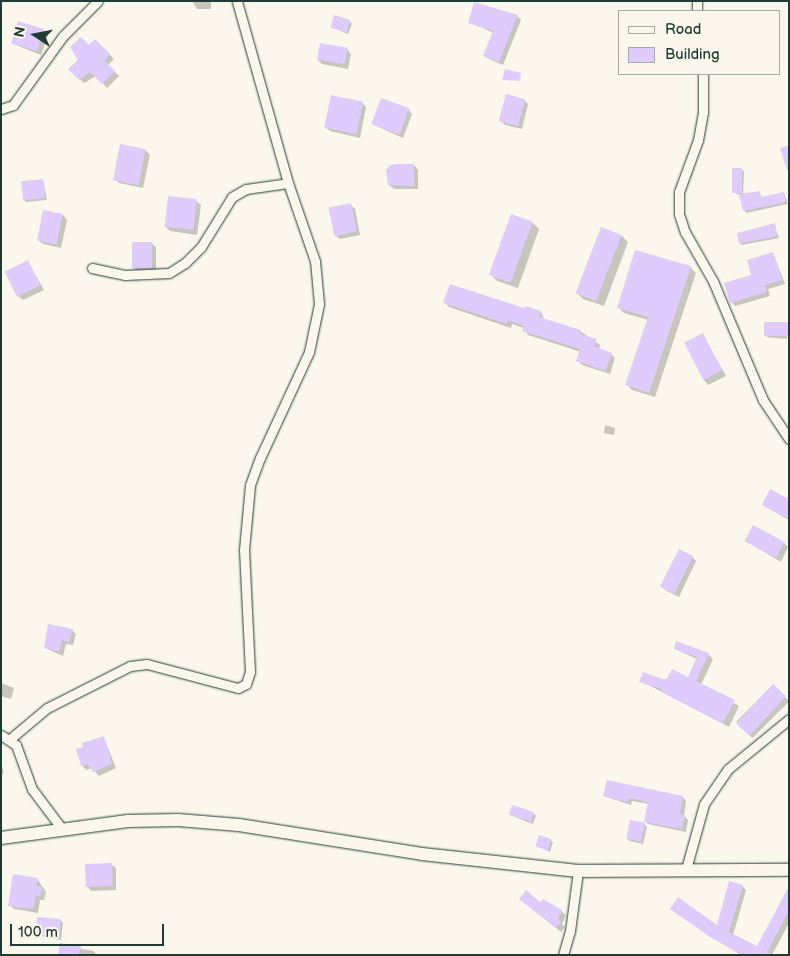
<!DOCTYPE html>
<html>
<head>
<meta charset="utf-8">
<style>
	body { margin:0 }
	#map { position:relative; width:790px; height:956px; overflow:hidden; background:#fbf7ec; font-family:"Balsamiq Sans",sans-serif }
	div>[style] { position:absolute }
	.shadow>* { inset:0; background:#0003; transform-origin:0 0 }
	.building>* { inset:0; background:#dfcbfc; transform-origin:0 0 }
	.roads { filter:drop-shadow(0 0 1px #1f3d34) drop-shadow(0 0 1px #1f3d34) }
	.minor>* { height:9px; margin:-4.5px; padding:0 4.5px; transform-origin:4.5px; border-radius:4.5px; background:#fbf7ec }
	.secondary>* { height:12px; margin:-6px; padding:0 6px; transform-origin:6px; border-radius:6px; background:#fbf7ec }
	span { translate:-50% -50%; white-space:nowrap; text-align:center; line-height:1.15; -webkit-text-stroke:5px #fbf7ec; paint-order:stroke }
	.frame { position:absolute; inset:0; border:2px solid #1f3d34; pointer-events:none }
	.legend { position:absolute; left:618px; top:10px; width:162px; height:65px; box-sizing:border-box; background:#fbf7ec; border:1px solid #a3ada2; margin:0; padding:6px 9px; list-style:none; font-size:15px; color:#1f3d34 }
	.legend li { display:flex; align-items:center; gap:10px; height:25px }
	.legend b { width:25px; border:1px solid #a3ada2 }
	.north { position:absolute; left:10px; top:10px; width:50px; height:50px; -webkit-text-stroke:4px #fbf7ec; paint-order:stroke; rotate:281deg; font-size:14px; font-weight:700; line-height:20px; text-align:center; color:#1f3d34 }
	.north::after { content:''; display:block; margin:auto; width:18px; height:22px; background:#1f3d34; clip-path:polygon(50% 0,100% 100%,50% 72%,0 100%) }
	.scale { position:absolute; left:10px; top:924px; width:154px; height:22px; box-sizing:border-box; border:2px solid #1f3d34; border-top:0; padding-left:6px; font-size:15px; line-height:18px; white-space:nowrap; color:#1f3d34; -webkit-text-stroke:4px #fbf7ec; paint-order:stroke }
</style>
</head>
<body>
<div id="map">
	<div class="shadow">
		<i style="clip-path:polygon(192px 1px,211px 1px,211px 9px,197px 9px)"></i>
		<i style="clip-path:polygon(517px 16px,521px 20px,503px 65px,489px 59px,485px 56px,494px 33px,469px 22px)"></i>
		<i style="clip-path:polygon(349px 21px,352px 24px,348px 34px,332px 27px)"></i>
		<i style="clip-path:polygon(43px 30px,48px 35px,41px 55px,11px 43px)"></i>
		<i style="clip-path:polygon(95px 40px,114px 59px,108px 65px,119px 76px,107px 88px,96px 76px,84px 83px,70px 69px)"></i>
		<i style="clip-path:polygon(347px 49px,351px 54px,348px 69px,322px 64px,318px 60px)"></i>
		<i style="clip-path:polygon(524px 100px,528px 104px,522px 129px,505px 125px,501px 121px)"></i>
		<i style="clip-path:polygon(362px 103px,366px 107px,360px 138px,330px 131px,325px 127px)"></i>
		<i style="clip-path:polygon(408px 109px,412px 114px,403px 138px,372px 124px)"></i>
		<i style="clip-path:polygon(145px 150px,150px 155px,143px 188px,119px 183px,114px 179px)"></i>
		<i style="clip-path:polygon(414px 165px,418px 170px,418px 189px,394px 189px,389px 185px)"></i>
		<i style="clip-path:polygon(742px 169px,744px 172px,743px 195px,759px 192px,762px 198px,784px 193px,788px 204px,746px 213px,741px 195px,732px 192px)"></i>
		<i style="clip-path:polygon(43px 180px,47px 200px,26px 202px,24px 199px)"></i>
		<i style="clip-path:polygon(196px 201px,201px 205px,197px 235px,170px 231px,166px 227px)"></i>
		<i style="clip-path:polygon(351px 205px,355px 209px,360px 235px,340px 239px,335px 235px)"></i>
		<i style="clip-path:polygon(44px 211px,63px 215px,67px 220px,61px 248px,43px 244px,38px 240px)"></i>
		<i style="clip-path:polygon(511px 216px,533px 223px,539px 229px,518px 288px,497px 281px,491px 275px)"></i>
		<i style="clip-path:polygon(774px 224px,779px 238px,742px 245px,740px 243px)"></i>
		<i style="clip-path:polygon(601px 229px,622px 236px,628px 242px,604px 306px,583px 299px,577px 293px)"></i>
		<i style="clip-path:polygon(151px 243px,156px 247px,156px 271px,138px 272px,133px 268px)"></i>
		<i style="clip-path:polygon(773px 253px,785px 284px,768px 289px,770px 296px,735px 306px,731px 302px)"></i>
		<i style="clip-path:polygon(28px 262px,44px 290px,23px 300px,18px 296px)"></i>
		<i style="clip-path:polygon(690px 267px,696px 273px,655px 397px,632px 390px,627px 384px,648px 320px,624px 313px,618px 307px)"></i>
		<i style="clip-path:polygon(445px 303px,541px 312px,544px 319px,580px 331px,600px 345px,599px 349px,611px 354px,615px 358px,610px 374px,582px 365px,578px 360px,581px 352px,528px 335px,524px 328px,512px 324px,511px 328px,449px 307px)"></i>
		<i style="clip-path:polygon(786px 326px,787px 339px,766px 337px)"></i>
		<i style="clip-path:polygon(703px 335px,726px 376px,708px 385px,704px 380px)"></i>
		<i style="clip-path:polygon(605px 425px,615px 428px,614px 435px,604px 433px)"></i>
		<i style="clip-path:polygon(789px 500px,789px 520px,763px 505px)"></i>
		<i style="clip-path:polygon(746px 541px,784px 543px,788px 547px,781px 562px)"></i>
		<i style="clip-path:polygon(692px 557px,696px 561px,679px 597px,667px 591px,662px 587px)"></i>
		<i style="clip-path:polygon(72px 630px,76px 634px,73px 645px,66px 644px,63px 656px,45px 648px)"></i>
		<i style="clip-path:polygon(675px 649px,708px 654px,713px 659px,701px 685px,739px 706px,729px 727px,641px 681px,688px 678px,697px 659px)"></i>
		<i style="clip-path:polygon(1px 683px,14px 688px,11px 699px,1px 696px)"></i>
		<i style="left:773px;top:685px;width:23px;height:52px;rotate:45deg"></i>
		<i style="clip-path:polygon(104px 738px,116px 768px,99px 776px,92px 768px,86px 770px,82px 765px)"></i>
		<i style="clip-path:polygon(1px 763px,4px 773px,1px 774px)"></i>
		<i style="clip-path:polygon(604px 796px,683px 797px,686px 801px,684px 816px,688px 820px,686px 832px,648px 824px,645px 821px,649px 804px,632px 801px,631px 805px)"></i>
		<i style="clip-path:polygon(533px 813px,536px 816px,533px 824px,510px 815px)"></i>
		<i style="clip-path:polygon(644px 824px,647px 827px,643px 844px,630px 841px,627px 839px)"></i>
		<i style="clip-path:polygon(550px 840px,553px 842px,550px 852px,537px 846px)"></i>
		<i style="clip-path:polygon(111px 864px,116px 868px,116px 890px,91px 891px,87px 886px)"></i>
		<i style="clip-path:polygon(37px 879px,46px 892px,44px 900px,40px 900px,38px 913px,14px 909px,10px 905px)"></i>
		<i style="clip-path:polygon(742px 886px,746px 890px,733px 935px,758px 948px,789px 891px,789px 923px,772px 955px,741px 955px,676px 913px,717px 927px)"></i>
		<i style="clip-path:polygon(525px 903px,541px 904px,561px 911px,566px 915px,562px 924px,565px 927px,561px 932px)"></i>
		<i style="clip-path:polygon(60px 920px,63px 923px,61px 940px,36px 935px)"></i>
		<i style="clip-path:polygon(61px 945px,94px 951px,97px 955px,60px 955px)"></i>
	</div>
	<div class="building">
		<i style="clip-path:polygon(474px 2px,518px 15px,499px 62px,483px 56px,493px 31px,468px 23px)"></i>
		<i style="left:334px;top:15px;width:17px;height:13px;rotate:17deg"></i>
		<i style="left:18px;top:21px;width:27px;height:23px;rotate:17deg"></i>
		<i style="clip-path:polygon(81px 37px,89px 45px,95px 39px,110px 54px,104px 60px,115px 71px,102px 84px,90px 72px,79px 80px,68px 69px,78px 60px,70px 47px)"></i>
		<i style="left:320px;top:43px;width:28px;height:17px;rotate:10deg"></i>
		<i style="clip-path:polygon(505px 69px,521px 73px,520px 81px,502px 80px)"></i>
		<i style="left:506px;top:94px;width:20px;height:28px;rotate:15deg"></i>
		<i style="left:331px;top:95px;width:33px;height:33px;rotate:12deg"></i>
		<i style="left:381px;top:98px;width:30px;height:28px;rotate:20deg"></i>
		<i style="left:120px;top:144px;width:26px;height:37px;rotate:11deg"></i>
		<i style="clip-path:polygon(789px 145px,789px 170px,787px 170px,780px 148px)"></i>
		<i style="clip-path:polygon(398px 164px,414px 164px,414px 186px,388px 185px,386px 170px,390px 165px)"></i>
		<i style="left:732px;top:168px;width:10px;height:25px"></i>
		<i style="left:43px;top:179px;width:19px;height:22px;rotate:84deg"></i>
		<i style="clip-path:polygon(760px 191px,761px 197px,784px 192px,786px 202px,743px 211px,739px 194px)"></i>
		<i style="left:168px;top:196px;width:29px;height:31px;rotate:6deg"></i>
		<i style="left:351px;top:203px;width:29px;height:23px;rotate:78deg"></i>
		<i style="left:43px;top:210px;width:20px;height:31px;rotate:11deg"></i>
		<i style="left:511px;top:214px;width:23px;height:65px;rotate:20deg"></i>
		<i style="clip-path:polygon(775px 223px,777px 236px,739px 244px,737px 233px)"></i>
		<i style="left:601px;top:227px;width:22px;height:71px;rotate:21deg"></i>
		<i style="left:132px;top:242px;width:20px;height:26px"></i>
		<i style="clip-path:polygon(635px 250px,691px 266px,649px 393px,625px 385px,648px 317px,617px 308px)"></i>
		<i style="clip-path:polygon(773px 252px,782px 280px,765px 285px,767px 292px,730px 303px,724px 283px,751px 275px,747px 260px)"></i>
		<i style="left:28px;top:260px;width:28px;height:26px;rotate:64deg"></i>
		<i style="clip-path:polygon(450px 284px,524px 308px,526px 306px,541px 311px,539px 317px,581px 330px,580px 334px,597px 339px,594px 346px,612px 353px,605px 371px,576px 361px,580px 349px,522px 331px,524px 326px,508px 320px,507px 324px,443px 303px)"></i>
		<i style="left:789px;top:322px;width:14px;height:25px;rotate:90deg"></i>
		<i style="left:703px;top:333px;width:42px;height:21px;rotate:63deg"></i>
		<i style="clip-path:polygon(770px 489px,789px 499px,789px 519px,762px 505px)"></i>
		<i style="left:753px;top:525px;width:36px;height:18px;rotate:28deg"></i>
		<i style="left:679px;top:549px;width:16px;height:42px;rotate:27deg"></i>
		<i style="clip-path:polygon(48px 624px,73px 629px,69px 642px,62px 640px,59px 652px,44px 648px)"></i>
		<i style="clip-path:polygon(676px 641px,709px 653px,696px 681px,735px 700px,723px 723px,661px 692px,662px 689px,639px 682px,643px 672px,666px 680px,672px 669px,688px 677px,697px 657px,674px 649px)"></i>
		<i style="left:773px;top:684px;width:18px;height:54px;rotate:43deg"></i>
		<i style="clip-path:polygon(104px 736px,112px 764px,93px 772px,88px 764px,81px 766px,76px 749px,83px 747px,82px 743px)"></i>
		<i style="clip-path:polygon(607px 780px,683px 796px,680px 814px,685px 815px,682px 829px,644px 822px,648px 802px,629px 798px,628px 802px,603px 796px)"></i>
		<i style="left:512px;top:805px;width:23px;height:10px;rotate:18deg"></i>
		<i style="left:630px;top:820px;width:15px;height:19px;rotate:11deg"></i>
		<i style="left:539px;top:835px;width:13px;height:12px;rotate:18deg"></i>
		<i style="left:112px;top:863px;width:23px;height:27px;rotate:88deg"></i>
		<i style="clip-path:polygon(13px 874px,38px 878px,36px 886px,42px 887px,40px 896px,36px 896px,33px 909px,8px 906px)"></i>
		<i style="clip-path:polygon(729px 881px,743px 885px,729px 932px,757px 946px,789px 886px,789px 911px,767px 952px,773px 955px,743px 955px,713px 939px,670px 909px,678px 897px,717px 925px)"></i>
		<i style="clip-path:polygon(526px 890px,540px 902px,543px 899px,562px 910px,558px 919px,561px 922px,556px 928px,519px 899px)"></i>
		<i style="left:37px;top:917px;width:24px;height:19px;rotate:5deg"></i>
		<i style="clip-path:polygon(60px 943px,81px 946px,79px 955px,58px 955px)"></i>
	</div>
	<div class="roads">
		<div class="minor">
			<i style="left:697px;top:1px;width:10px;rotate:90deg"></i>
			<i style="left:703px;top:74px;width:38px;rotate:90deg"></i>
			<i style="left:703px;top:112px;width:28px;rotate:100deg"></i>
			<i style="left:698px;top:140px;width:55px;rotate:110.1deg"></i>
			<i style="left:679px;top:192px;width:22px;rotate:90deg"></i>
			<i style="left:679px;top:214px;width:19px;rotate:72deg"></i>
			<i style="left:685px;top:232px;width:56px;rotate:60.3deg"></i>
			<i style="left:713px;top:281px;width:129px;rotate:67.2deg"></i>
			<i style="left:763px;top:400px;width:47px;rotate:56.3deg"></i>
			<i style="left:1px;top:109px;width:13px;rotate:-18deg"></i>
			<i style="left:13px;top:105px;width:85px;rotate:-54.1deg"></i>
			<i style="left:63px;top:36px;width:49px;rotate:-45deg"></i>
			<i style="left:92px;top:268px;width:34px;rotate:12deg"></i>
			<i style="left:125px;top:275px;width:44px;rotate:-2.6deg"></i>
			<i style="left:169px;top:273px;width:19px;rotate:-32deg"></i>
			<i style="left:185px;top:263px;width:23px;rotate:-45deg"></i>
			<i style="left:201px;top:247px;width:59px;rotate:-58.2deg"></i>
			<i style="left:232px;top:197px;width:16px;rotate:-30deg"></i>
			<i style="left:246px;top:189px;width:42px;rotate:-8.1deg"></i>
			<i style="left:1px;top:735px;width:18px;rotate:34deg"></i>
			<i style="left:16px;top:745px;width:47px;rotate:70deg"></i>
			<i style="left:32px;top:789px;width:50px;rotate:53.1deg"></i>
			<i style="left:10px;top:739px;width:48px;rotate:-40deg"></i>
			<i style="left:47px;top:708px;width:93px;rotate:-26.8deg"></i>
			<i style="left:130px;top:666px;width:17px;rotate:-7deg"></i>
			<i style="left:147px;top:664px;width:94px;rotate:14.8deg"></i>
			<i style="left:238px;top:688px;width:9px;rotate:-27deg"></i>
			<i style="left:246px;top:684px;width:13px;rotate:-72deg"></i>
			<i style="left:250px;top:672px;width:122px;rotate:-92.8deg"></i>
			<i style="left:244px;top:550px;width:65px;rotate:-84.7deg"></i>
			<i style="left:250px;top:485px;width:29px;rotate:-70deg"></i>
			<i style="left:260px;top:458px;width:117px;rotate:-65.2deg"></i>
			<i style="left:309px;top:352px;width:49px;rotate:-78.2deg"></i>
			<i style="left:319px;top:304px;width:43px;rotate:-95.3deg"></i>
			<i style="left:315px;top:261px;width:83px;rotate:-109.1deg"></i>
			<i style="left:288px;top:183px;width:189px;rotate:-105.7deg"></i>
			<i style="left:686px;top:869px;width:67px;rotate:-74.5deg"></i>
			<i style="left:704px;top:804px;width:42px;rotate:-55.6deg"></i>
			<i style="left:728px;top:769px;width:79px;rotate:-39.3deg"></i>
			<i style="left:563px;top:955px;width:25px;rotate:-74deg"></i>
			<i style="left:570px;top:931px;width:61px;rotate:-82.4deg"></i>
		</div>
		<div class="secondary">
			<i style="left:1px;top:838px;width:128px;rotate:-7.6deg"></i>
			<i style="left:128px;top:821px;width:50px;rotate:-1.1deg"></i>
			<i style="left:178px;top:820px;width:61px;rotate:4.7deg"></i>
			<i style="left:239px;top:825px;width:185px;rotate:9deg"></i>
			<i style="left:422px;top:854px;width:157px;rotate:6.2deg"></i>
			<i style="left:578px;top:871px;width:211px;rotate:-0.3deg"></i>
		</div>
	</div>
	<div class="frame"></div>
	<ul class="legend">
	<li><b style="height:6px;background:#fbf7ec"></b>Road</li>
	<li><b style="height:14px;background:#dfcbfc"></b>Building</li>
	</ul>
	<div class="north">N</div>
	<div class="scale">100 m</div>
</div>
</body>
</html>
